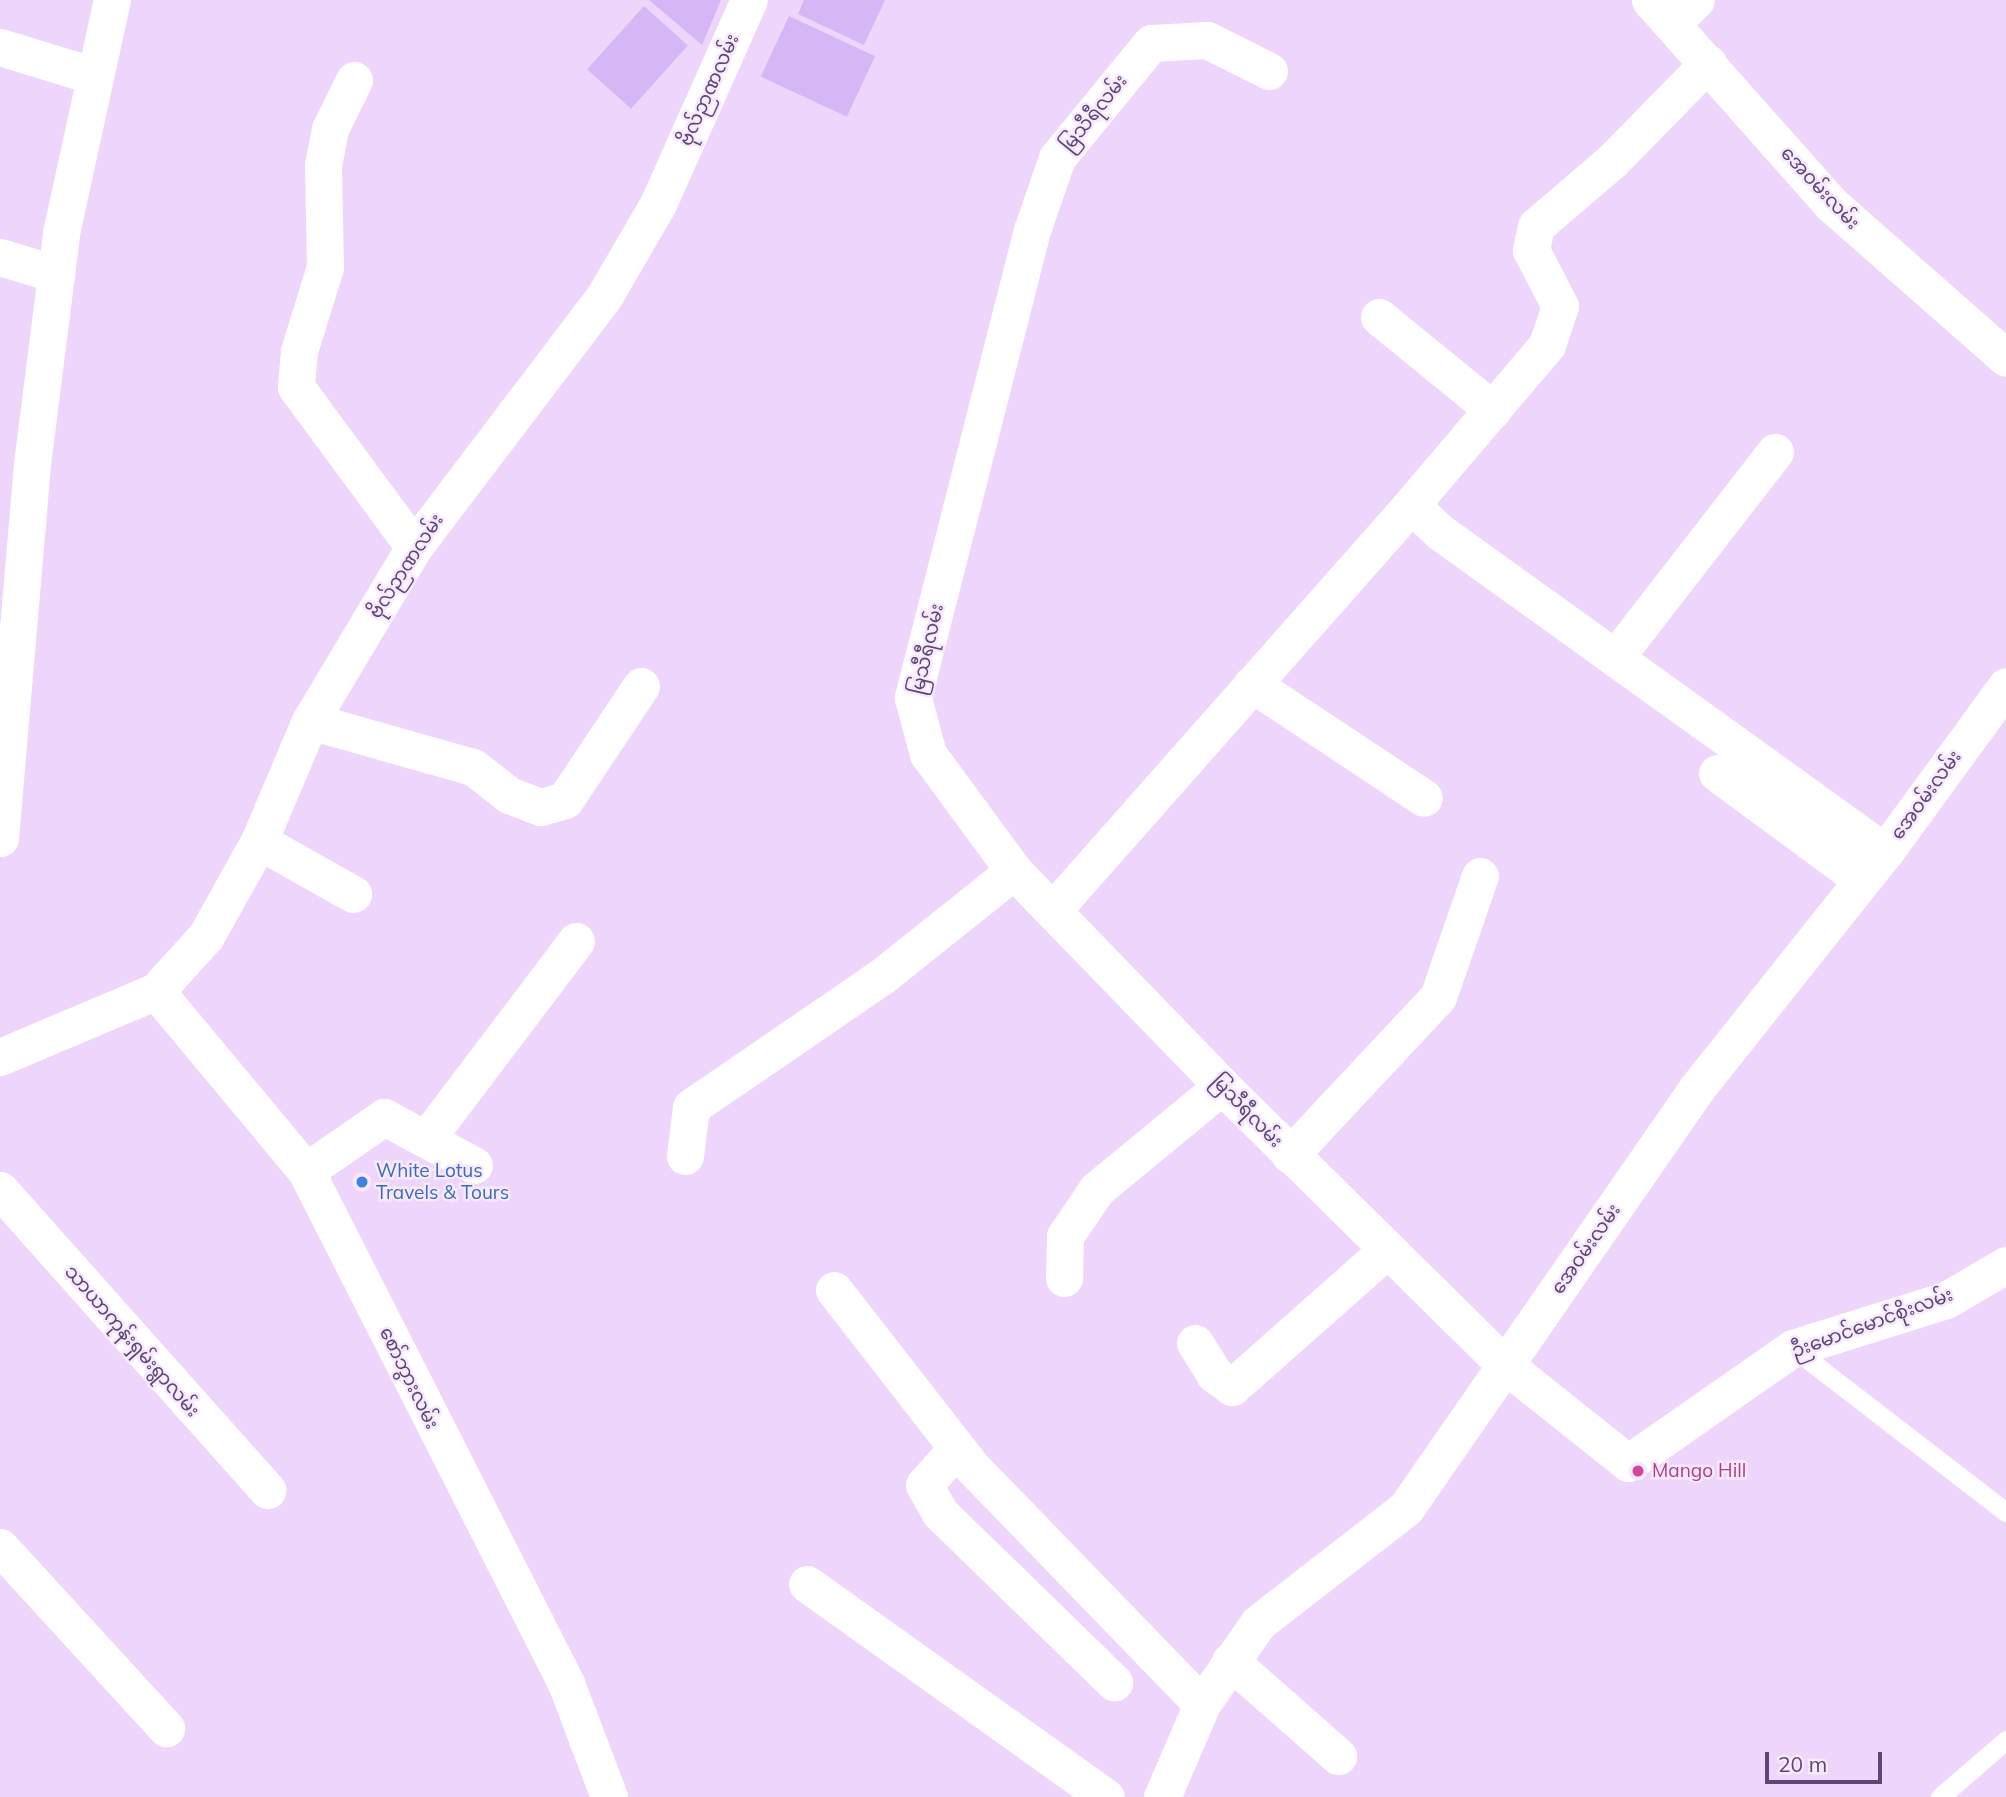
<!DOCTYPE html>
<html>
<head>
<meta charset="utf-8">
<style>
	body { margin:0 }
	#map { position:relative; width:2006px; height:1797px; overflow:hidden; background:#f5e1fe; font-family:Mulish,"Noto Sans Myanmar",sans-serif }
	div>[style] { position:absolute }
	.residential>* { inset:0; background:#eed5fb; transform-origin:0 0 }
	.building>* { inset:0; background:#d5b7f5; transform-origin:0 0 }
	.service>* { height:19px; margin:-9.5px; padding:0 9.5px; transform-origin:9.5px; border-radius:9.5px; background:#fff }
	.minor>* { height:37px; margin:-18.5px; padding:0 18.5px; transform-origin:18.5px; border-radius:18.5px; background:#fff }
	.dots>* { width:19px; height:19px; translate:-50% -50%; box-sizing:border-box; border:4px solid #f8e9ff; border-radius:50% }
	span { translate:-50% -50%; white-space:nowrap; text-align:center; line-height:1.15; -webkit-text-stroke:5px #f8e9ff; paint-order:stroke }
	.street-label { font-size:19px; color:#5c4676 }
	.shop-label { font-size:19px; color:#366cbe }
	.left { translate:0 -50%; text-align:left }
	.hotel-label { font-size:19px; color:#b23c85 }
	.scale { position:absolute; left:1765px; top:1752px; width:117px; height:32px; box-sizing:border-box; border:4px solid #5c4676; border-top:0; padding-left:9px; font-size:21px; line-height:24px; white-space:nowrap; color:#5c4676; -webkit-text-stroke:5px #f8e9ff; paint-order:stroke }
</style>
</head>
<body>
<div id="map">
	<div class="residential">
		<i style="left:0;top:0;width:2006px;height:1797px"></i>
	</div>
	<div class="building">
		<i style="clip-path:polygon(649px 0,721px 0,702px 45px)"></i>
		<i style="clip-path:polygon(804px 0,885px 0,864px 45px,798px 14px)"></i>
		<i style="left:644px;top:6px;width:59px;height:85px;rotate:42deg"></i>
		<i style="left:789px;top:16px;width:95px;height:67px;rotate:25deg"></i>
	</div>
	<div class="service">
		<i style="left:1793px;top:1348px;width:269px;rotate:37.6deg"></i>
		<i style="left:1940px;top:1797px;width:87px;rotate:-40.8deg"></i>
	</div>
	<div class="minor">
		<i style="left:1650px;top:0;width:273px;rotate:48.4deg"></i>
		<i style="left:1831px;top:204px;width:233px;rotate:41.3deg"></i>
		<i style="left:1672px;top:23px;width:33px;rotate:-44deg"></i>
		<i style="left:0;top:47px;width:99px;rotate:17deg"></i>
		<i style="left:1708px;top:63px;width:136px;rotate:134.4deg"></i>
		<i style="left:1613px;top:160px;width:101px;rotate:139.4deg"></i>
		<i style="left:1536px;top:226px;width:25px;rotate:102deg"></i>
		<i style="left:1531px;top:250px;width:63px;rotate:62.6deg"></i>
		<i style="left:1560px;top:306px;width:41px;rotate:108.4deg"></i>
		<i style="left:1547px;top:345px;width:210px;rotate:130.4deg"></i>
		<i style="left:1411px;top:505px;width:40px;rotate:43deg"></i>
		<i style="left:1440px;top:532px;width:548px;rotate:35.72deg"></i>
		<i style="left:1269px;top:71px;width:69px;rotate:-153.4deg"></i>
		<i style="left:1207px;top:40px;width:56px;rotate:176.9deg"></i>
		<i style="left:1151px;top:43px;width:149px;rotate:129.3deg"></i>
		<i style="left:1057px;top:158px;width:76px;rotate:109.1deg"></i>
		<i style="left:1032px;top:230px;width:483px;rotate:104.3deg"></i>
		<i style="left:913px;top:698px;width:58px;rotate:75deg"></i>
		<i style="left:928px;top:754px;width:145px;rotate:53.7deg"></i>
		<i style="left:1014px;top:871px;width:299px;rotate:45.9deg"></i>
		<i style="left:1222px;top:1086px;width:397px;rotate:44.6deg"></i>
		<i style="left:1505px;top:1365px;width:157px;rotate:38.5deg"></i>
		<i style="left:1628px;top:1463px;width:201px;rotate:-34.9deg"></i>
		<i style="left:1793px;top:1348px;width:160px;rotate:-17.4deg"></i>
		<i style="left:1946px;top:1300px;width:69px;rotate:-30.3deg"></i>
		<i style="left:354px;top:80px;width:55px;rotate:116.1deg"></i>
		<i style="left:330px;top:129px;width:37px;rotate:101deg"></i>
		<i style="left:323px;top:165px;width:102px;rotate:88.9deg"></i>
		<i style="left:325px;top:267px;width:88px;rotate:107.2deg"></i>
		<i style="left:299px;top:351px;width:36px;rotate:95deg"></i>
		<i style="left:296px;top:387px;width:199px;rotate:53.6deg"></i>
		<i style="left:0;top:257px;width:59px;rotate:16.9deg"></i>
		<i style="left:1379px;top:317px;width:147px;rotate:39.2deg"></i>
		<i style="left:1615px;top:658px;width:261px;rotate:-52.2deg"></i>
		<i style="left:1252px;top:684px;width:206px;rotate:33.5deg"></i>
		<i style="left:310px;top:721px;width:169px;rotate:15.8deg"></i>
		<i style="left:473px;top:767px;width:46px;rotate:37.9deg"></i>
		<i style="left:509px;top:795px;width:34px;rotate:21deg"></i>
		<i style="left:541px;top:807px;width:25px;rotate:-16deg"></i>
		<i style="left:565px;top:800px;width:137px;rotate:-56.3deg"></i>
		<i style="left:1717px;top:773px;width:180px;rotate:36.4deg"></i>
		<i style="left:0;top:838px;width:375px;rotate:-85.1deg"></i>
		<i style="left:32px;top:464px;width:233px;rotate:-82.8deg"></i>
		<i style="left:61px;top:233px;width:239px;rotate:-77.7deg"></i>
		<i style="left:259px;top:841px;width:108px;rotate:29.4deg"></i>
		<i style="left:1053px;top:910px;width:541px;rotate:-48.52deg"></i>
		<i style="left:156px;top:991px;width:234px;rotate:50.2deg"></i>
		<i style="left:306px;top:1171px;width:574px;rotate:63.08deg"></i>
		<i style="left:566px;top:1683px;width:122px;rotate:69.3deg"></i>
		<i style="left:0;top:1057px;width:169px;rotate:-22.9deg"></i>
		<i style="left:156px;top:991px;width:74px;rotate:-47.7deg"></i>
		<i style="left:206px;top:936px;width:109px;rotate:-60.8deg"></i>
		<i style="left:259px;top:841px;width:130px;rotate:-67deg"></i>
		<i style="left:310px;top:721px;width:203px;rotate:-59.1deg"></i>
		<i style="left:414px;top:547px;width:316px;rotate:-52.8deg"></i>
		<i style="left:605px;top:295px;width:105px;rotate:-59.8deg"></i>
		<i style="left:658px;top:204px;width:223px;rotate:-66deg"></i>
		<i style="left:427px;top:1138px;width:247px;rotate:-52.9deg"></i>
		<i style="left:1290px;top:1155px;width:216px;rotate:-46.9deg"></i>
		<i style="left:1438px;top:997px;width:128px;rotate:-70.9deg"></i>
		<i style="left:685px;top:1156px;width:49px;rotate:-83deg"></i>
		<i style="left:691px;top:1107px;width:230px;rotate:-34.4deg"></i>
		<i style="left:881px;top:977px;width:170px;rotate:-38.6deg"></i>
		<i style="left:306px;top:1171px;width:95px;rotate:-34.7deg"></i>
		<i style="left:384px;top:1117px;width:102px;rotate:28.1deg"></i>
		<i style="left:0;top:1190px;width:402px;rotate:48.3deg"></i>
		<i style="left:1064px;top:1278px;width:42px;rotate:-88.6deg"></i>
		<i style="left:1065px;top:1236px;width:57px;rotate:-55.8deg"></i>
		<i style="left:1097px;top:1189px;width:162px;rotate:-39.5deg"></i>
		<i style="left:834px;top:1290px;width:222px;rotate:52.1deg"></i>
		<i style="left:970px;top:1465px;width:333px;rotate:45.9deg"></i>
		<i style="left:1195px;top:1343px;width:36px;rotate:58deg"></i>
		<i style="left:1214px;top:1374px;width:22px;rotate:36deg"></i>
		<i style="left:1232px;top:1387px;width:208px;rotate:-41.5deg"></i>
		<i style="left:956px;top:1449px;width:48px;rotate:131.6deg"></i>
		<i style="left:924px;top:1485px;width:32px;rotate:60deg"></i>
		<i style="left:940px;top:1513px;width:243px;rotate:44.2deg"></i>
		<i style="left:0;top:1547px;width:246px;rotate:47.5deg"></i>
		<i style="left:807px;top:1584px;width:367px;rotate:35.5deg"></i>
		<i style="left:1230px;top:1661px;width:144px;rotate:41.3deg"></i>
		<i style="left:1162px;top:1797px;width:101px;rotate:-66.7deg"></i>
		<i style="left:1202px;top:1704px;width:98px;rotate:-55.3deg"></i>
		<i style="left:1258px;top:1623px;width:187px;rotate:-37.8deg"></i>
		<i style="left:1406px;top:1508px;width:511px;rotate:-55.28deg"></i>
		<i style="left:1697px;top:1088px;width:302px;rotate:-51.5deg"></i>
		<i style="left:1885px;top:852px;width:205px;rotate:-53.9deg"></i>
	</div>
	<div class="dots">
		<i style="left:362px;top:1182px;background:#3f7fe0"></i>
		<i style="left:1638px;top:1471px;background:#d1479c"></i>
	</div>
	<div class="street-label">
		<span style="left:709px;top:90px;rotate:-66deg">ဗိုလ်ဉာဏလမ်း</span>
		<span style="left:1094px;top:113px;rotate:-51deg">မြသီရီလမ်း</span>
		<span style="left:1820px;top:188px;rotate:47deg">အေဝမ်းလမ်း</span>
		<span style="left:406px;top:566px;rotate:-57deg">ဗိုလ်ဉာဏလမ်း</span>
		<span style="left:927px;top:649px;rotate:-77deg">မြသီရီလမ်း</span>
		<span style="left:1926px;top:795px;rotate:-54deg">အေဝမ်းလမ်း</span>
		<span style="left:1247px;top:1111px;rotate:46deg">မြသီရီလမ်း</span>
		<span style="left:1586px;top:1249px;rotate:-55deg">အေဝမ်းလမ်း</span>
		<span style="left:1872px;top:1323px;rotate:-20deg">ဉီးမောင်မောင်စိုးလမ်း</span>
		<span style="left:132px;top:1341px;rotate:49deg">သာယာကုန်းရှမ်းရွာလမ်း</span>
		<span style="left:409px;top:1378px;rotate:64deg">စော်ဘွားလမ်း</span>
	</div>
	<div class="shop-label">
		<span class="left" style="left:376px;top:1182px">White Lotus<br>Travels &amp; Tours</span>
	</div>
	<div class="hotel-label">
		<span class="left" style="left:1652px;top:1471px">Mango Hill</span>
	</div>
	<div class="scale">20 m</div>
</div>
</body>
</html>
